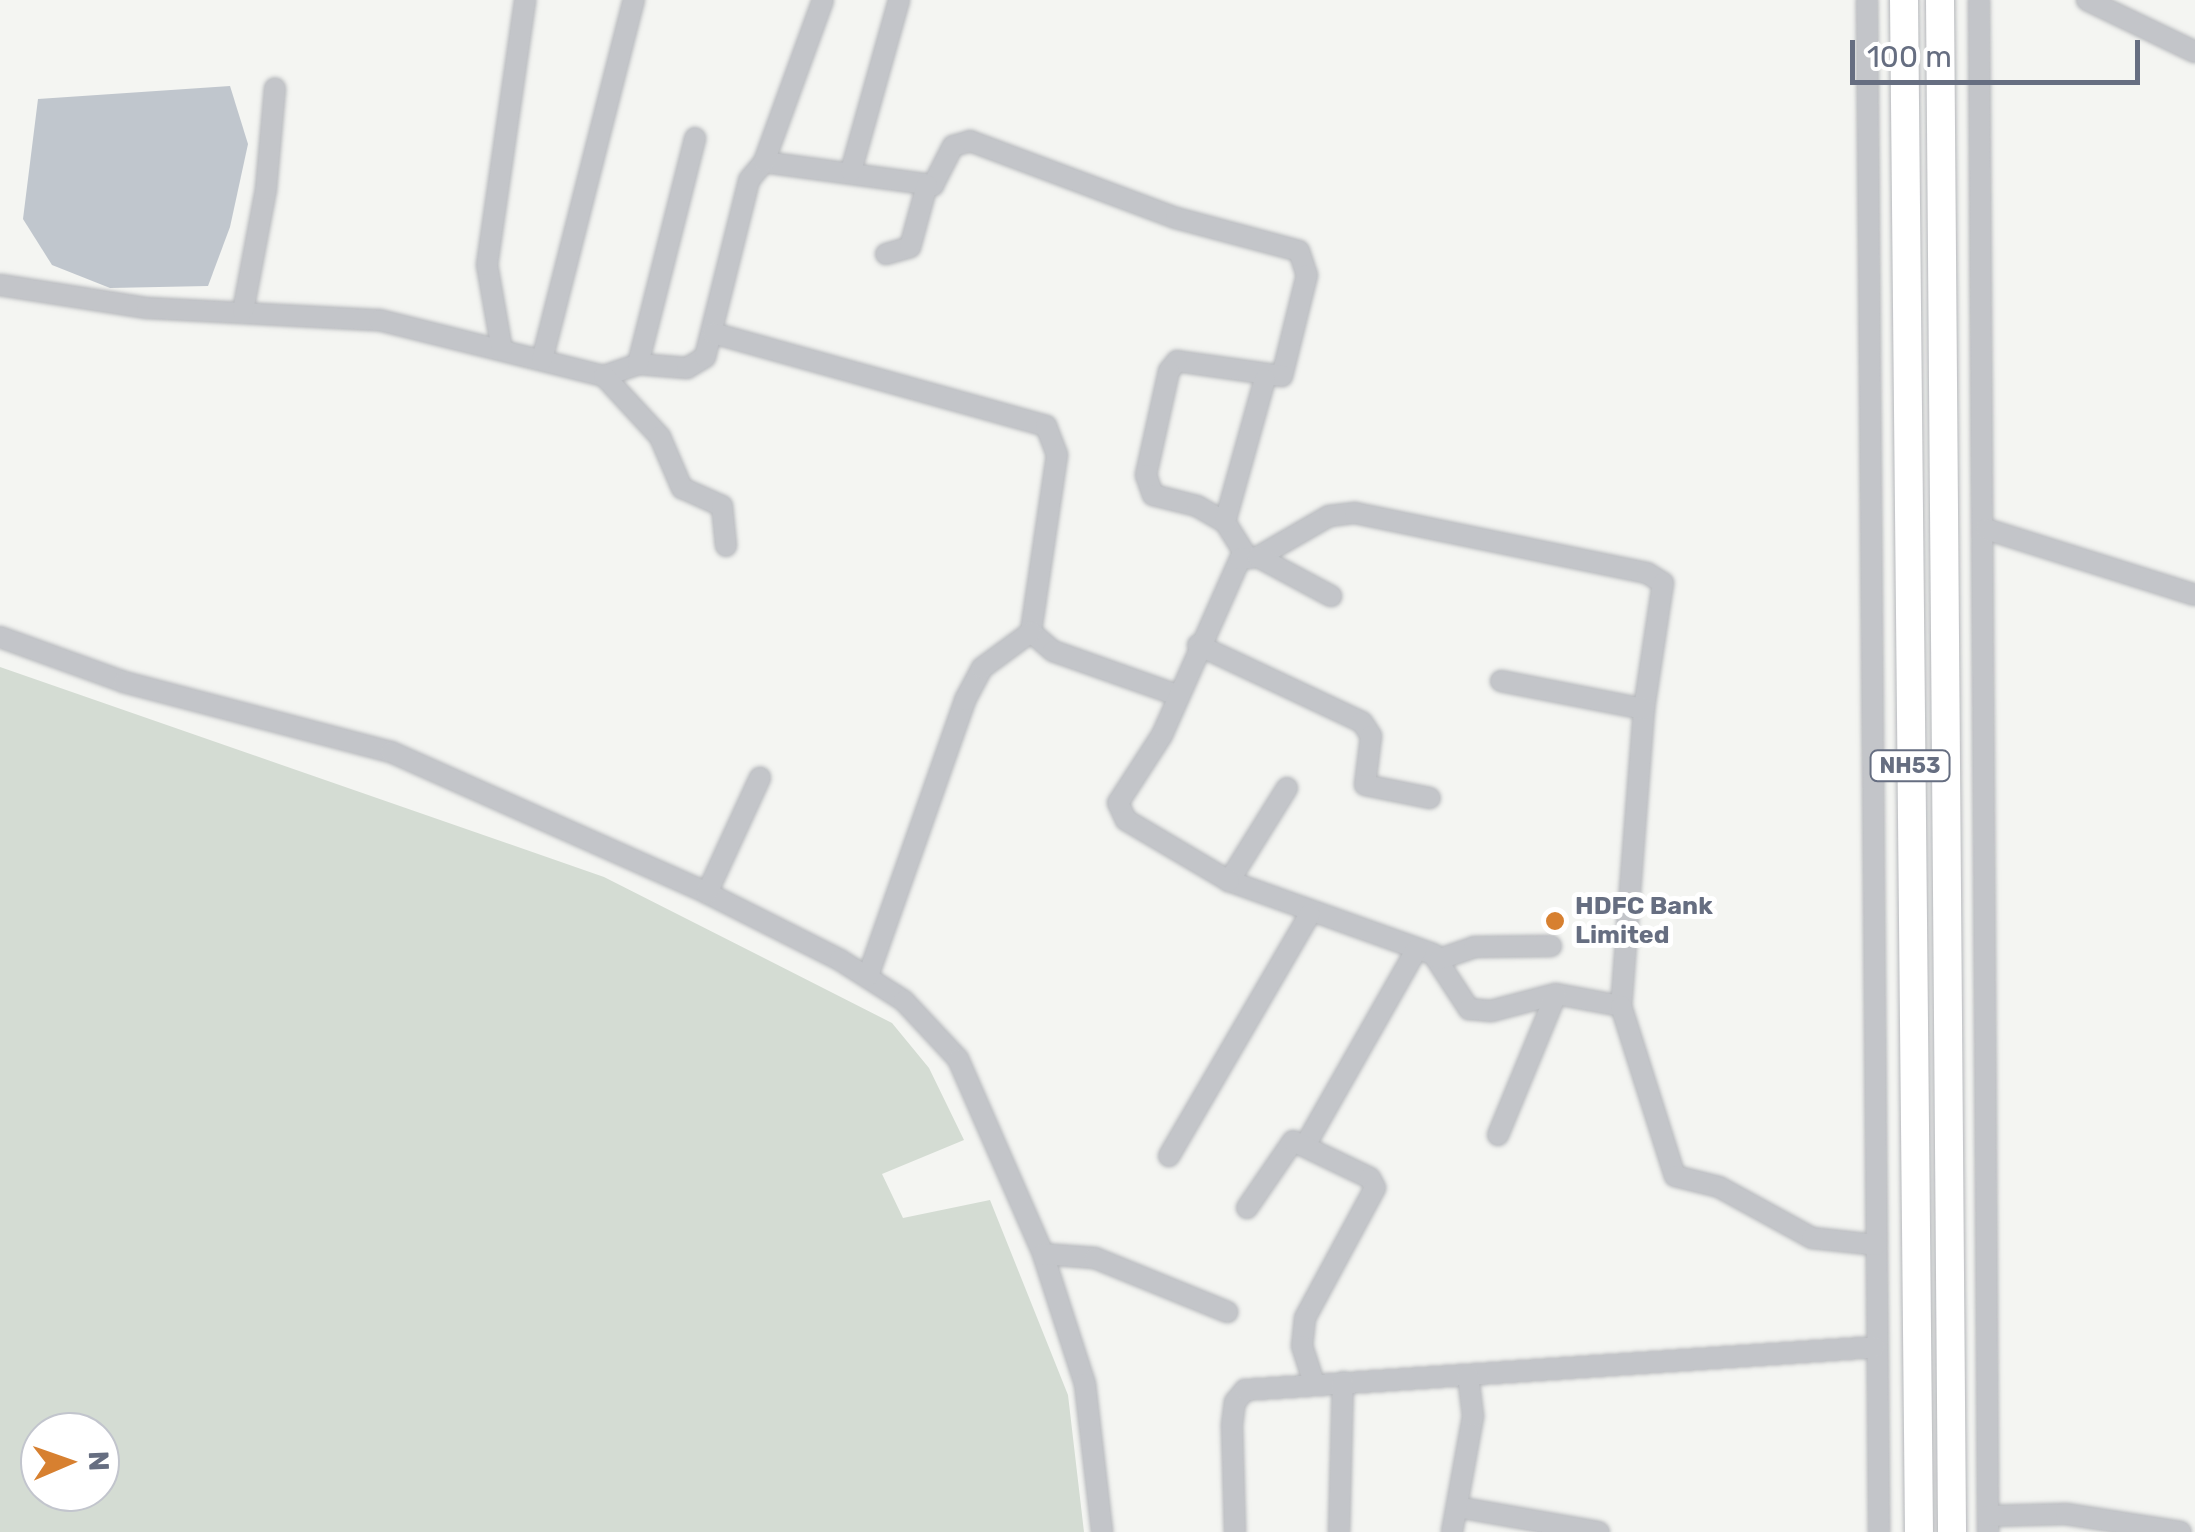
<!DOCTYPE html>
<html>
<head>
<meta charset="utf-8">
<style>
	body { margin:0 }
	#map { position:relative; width:2195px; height:1532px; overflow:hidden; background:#f4f5f2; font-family:Rubik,sans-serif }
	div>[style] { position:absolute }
	.green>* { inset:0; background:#d4dcd3 }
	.water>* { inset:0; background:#c0c6cd }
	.roads { filter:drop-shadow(0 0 2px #b5b7bb) drop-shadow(0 0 2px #b5b7bb) }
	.minor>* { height:20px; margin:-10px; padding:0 10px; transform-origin:10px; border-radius:10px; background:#c3c5c9 }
	.highway>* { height:28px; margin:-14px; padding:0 14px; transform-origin:14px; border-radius:14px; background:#fff }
	.dots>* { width:28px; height:28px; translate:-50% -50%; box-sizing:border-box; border:5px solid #fff; border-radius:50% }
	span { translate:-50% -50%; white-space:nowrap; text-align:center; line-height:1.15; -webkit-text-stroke:10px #fff; paint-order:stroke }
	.shield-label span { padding:2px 8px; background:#fff; border:2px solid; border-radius:8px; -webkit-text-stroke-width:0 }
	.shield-label { font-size:22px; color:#666e81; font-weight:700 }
	.poi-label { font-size:25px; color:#666e81; font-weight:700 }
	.left { translate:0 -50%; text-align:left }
	.north { position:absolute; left:20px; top:1412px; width:100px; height:100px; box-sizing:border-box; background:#fff; border:2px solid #c2c5cd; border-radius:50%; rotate:88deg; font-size:28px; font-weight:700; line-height:40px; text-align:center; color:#666e81 }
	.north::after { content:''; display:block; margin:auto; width:35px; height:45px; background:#d78030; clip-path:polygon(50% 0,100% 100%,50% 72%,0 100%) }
	.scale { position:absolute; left:1850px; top:40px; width:290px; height:45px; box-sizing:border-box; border:5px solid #666e81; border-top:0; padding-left:12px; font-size:30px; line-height:35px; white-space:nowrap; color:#666e81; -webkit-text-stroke:8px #fff; paint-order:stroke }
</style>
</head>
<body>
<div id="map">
	<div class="green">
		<i style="clip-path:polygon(evenodd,0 667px,604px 877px,892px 1023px,929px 1068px,964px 1140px,882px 1174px,903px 1218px,990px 1200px,1068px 1395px,1084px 1532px,0 1532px,0 667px,40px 1432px,100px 1432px,100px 1492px,40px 1492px,40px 1432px)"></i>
	</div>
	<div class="water">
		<i style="clip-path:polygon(230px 86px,248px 144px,230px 227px,208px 286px,110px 288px,52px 265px,23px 219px,38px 99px)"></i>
	</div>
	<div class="roads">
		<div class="minor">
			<i style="left:1867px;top:0;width:1532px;rotate:89.55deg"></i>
			<i style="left:1979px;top:0;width:1532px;rotate:89.66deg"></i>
			<i style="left:2087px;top:0;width:120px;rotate:25.7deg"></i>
			<i style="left:764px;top:162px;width:171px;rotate:7.8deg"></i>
			<i style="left:933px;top:185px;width:44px;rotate:-62.9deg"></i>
			<i style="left:953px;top:146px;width:18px;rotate:-16deg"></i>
			<i style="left:970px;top:141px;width:220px;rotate:20.5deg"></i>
			<i style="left:1176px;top:218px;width:127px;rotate:15deg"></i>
			<i style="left:1299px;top:251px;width:25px;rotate:72deg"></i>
			<i style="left:1307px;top:275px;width:104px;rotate:103.9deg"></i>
			<i style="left:1282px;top:376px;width:106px;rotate:-171.9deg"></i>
			<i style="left:1177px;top:361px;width:13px;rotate:129deg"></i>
			<i style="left:1169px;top:371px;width:107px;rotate:102.5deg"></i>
			<i style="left:1146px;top:475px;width:21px;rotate:71deg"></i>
			<i style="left:1153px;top:495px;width:45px;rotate:14deg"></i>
			<i style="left:1197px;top:506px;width:32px;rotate:30deg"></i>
			<i style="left:1225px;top:522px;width:40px;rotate:58deg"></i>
			<i style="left:851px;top:171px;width:178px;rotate:-74.3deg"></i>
			<i style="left:886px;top:254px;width:25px;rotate:-16deg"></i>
			<i style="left:910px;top:247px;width:64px;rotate:-74.7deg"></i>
			<i style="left:0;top:285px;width:149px;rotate:8.9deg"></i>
			<i style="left:147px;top:308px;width:232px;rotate:3deg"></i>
			<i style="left:379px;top:320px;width:232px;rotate:14deg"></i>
			<i style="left:604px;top:376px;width:36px;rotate:-19deg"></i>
			<i style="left:638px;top:364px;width:49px;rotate:4.7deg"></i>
			<i style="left:687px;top:368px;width:21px;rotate:-31deg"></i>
			<i style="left:705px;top:357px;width:182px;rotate:-76deg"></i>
			<i style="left:749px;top:180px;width:23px;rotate:-50deg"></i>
			<i style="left:764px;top:162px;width:172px;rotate:-70deg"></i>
			<i style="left:243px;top:311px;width:124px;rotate:-79.3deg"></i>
			<i style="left:266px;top:189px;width:101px;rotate:-84.9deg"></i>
			<i style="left:713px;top:333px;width:346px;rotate:15.6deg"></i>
			<i style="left:1046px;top:426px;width:31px;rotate:69deg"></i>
			<i style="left:1057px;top:455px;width:179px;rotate:98.4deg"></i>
			<i style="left:1031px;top:632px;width:29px;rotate:41deg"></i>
			<i style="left:1053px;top:651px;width:132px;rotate:19.5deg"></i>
			<i style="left:502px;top:350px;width:86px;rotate:-100deg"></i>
			<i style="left:487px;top:265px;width:268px;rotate:-81.8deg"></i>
			<i style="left:542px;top:360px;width:372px;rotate:-75.7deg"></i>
			<i style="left:638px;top:364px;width:233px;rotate:-75.8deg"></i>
			<i style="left:604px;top:376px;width:83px;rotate:47.4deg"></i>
			<i style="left:660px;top:437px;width:56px;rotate:66.7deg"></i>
			<i style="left:682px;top:488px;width:44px;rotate:24.2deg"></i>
			<i style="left:722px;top:506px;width:40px;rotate:84.3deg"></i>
			<i style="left:1225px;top:522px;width:148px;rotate:-74.4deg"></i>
			<i style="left:1986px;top:529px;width:219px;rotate:17.5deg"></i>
			<i style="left:1258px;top:557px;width:82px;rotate:-30deg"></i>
			<i style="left:1329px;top:516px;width:26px;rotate:-7deg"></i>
			<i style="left:1355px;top:513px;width:298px;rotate:11.6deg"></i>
			<i style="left:1647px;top:573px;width:19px;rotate:32deg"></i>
			<i style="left:1663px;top:583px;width:127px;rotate:98.6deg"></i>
			<i style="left:1644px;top:709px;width:298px;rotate:94.4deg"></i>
			<i style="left:0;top:637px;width:132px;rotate:19.9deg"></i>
			<i style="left:124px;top:682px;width:276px;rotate:14.7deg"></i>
			<i style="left:391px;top:752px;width:346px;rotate:24deg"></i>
			<i style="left:707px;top:893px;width:149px;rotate:26.7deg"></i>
			<i style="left:840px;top:960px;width:76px;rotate:32.6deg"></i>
			<i style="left:904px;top:1001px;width:79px;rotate:47deg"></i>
			<i style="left:958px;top:1059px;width:213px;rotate:66.4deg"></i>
			<i style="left:1043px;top:1254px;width:137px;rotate:72.1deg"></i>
			<i style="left:1085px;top:1384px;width:149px;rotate:83.4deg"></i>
			<i style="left:1198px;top:645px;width:181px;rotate:25.2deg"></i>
			<i style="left:1362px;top:722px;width:17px;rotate:57deg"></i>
			<i style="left:1371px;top:736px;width:49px;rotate:97deg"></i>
			<i style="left:1365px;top:785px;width:66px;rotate:11.3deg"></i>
			<i style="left:1501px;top:681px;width:146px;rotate:11.1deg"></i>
			<i style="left:1287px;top:788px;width:110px;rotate:121.9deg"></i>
			<i style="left:1229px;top:881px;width:217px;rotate:19.7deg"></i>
			<i style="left:1433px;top:954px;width:66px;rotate:56.8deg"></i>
			<i style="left:1469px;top:1009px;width:22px;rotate:5deg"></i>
			<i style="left:1491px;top:1011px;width:67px;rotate:-14.7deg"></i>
			<i style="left:1556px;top:994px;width:66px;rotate:10.5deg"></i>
			<i style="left:1621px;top:1006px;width:178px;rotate:72.4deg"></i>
			<i style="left:1675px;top:1176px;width:45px;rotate:14deg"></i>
			<i style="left:1719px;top:1187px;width:106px;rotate:28.7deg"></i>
			<i style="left:1812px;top:1238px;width:64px;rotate:6.2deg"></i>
			<i style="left:1229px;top:881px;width:120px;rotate:-149.4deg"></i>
			<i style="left:1126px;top:820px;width:19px;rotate:-115deg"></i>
			<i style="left:1118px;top:803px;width:81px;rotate:-57.1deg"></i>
			<i style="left:1162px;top:735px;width:193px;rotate:-66.1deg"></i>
			<i style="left:1240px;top:559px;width:18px;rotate:-6deg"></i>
			<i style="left:1258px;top:557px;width:83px;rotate:28.1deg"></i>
			<i style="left:707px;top:893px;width:127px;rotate:-65.3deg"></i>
			<i style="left:1440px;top:959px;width:36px;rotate:-19deg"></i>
			<i style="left:1474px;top:947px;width:77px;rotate:-0.7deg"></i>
			<i style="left:868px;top:976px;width:293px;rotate:-70.6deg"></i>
			<i style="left:965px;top:700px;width:36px;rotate:-62deg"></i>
			<i style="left:982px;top:668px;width:61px;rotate:-36.3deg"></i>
			<i style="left:1498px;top:1135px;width:152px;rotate:-67.6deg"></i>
			<i style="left:1306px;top:1144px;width:224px;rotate:-60.4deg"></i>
			<i style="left:1169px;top:1156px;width:280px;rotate:-59.8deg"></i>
			<i style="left:1247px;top:1208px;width:81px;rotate:-55.5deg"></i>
			<i style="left:1293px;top:1141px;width:85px;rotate:25.7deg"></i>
			<i style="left:1370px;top:1178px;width:11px;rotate:63deg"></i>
			<i style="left:1375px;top:1188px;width:148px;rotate:118.3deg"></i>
			<i style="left:1305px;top:1318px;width:28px;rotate:96deg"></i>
			<i style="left:1302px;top:1346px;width:39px;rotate:72deg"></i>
			<i style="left:1043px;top:1254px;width:52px;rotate:4.4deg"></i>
			<i style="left:1095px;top:1258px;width:143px;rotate:22.2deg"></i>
			<i style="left:1457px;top:1507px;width:144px;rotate:10deg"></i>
			<i style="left:1988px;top:1516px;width:78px;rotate:-1.5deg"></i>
			<i style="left:2066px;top:1514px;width:116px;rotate:8.9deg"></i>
			<i style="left:1235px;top:1532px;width:107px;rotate:-91.6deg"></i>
			<i style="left:1232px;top:1425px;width:23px;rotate:-83deg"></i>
			<i style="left:1235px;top:1402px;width:16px;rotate:-50deg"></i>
			<i style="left:1245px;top:1390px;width:631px;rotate:-3.9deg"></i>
			<i style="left:1339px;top:1532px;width:150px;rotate:-88.5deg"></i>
			<i style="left:1452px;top:1532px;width:118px;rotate:-79.7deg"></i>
			<i style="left:1473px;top:1416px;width:41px;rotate:-97deg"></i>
		</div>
		<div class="highway">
			<i style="left:1904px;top:0;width:1532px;rotate:89.44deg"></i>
			<i style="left:1940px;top:0;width:1532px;rotate:89.55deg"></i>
		</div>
	</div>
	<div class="dots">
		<i style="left:1555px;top:921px;background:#d78030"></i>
	</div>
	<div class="shield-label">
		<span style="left:1910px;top:766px">NH53</span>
	</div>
	<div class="poi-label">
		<span class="left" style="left:1575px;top:921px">HDFC Bank<br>Limited</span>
	</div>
	<div class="north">N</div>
	<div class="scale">100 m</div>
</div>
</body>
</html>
